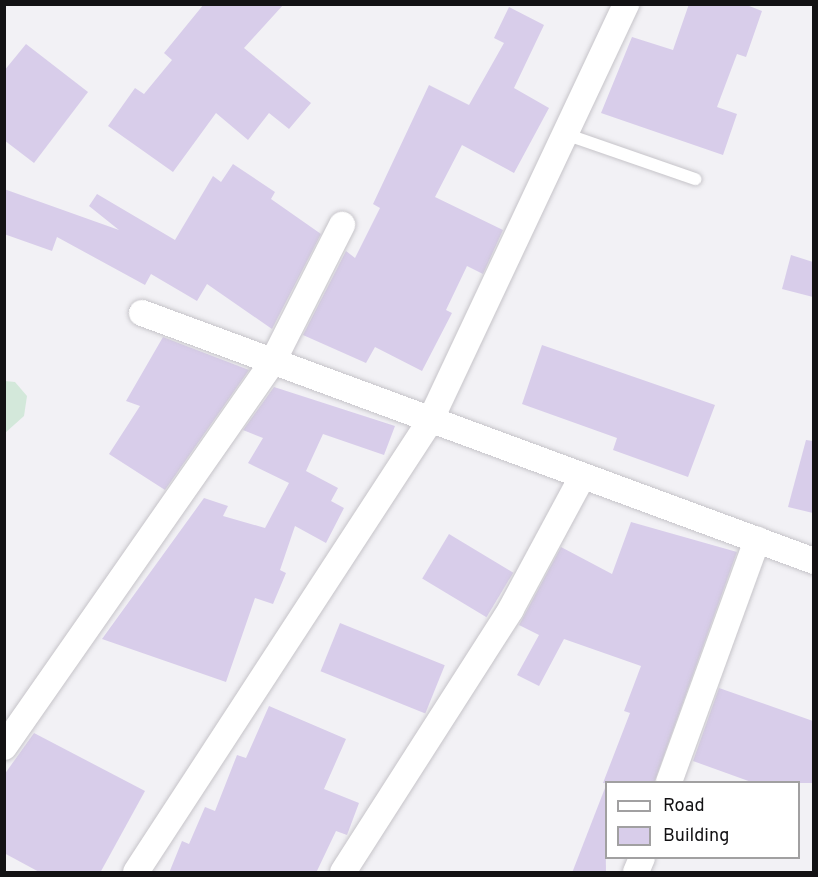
<!DOCTYPE html>
<html>
<head>
<meta charset="utf-8">
<style>
	body { margin:0 }
	#map { position:relative; width:818px; height:877px; overflow:hidden; background:#f2f1f5; font-family:Overpass,sans-serif }
	div>[style] { position:absolute }
	.green>* { inset:0; background:#d3e8da }
	.building>* { inset:0; background:#d8cdea; transform-origin:0 0 }
	.roads { filter:drop-shadow(0 0 2px #c6c4c9) drop-shadow(0 0 2px #c6c4c9) }
	.service>* { height:12px; margin:-6px; padding:0 6px; transform-origin:6px; border-radius:6px; background:#fff }
	.minor>* { height:26px; margin:-13px; padding:0 13px; transform-origin:13px; border-radius:13px; background:#fff }
	span { translate:-50% -50%; white-space:nowrap; text-align:center; line-height:1.15; -webkit-text-stroke:5px #fff; paint-order:stroke }
	.frame { position:absolute; inset:0; border:6px solid #131214; pointer-events:none }
	.legend { position:absolute; left:605px; top:781px; width:195px; height:78px; box-sizing:border-box; background:#fff; border:2px solid #a1a0a1; margin:0; padding:8px 10px; list-style:none; font-size:18px; color:#131214 }
	.legend li { display:flex; align-items:center; gap:12px; height:30px }
	.legend b { width:30px; border:2px solid #a1a0a1 }
</style>
</head>
<body>
<div id="map">
	<div class="green">
		<i style="clip-path:polygon(5px 381px,15px 382px,27px 396px,24px 416px,5px 433px)"></i>
	</div>
	<div class="building">
		<i style="clip-path:polygon(204px 4px,284px 4px,244px 48px,311px 103px,289px 129px,269px 113px,248px 140px,216px 113px,173px 172px,108px 126px,135px 88px,144px 94px,172px 60px,164px 53px)"></i>
		<i style="clip-path:polygon(689px 4px,744px 4px,762px 11px,746px 57px,737px 54px,717px 107px,737px 114px,723px 155px,601px 113px,632px 37px,673px 50px)"></i>
		<i style="clip-path:polygon(509px 7px,544px 25px,514px 88px,549px 108px,514px 173px,462px 145px,435px 197px,503px 230px,483px 274px,467px 266px,446px 310px,452px 313px,422px 371px,375px 347px,366px 363px,303px 335px,346px 251px,355px 258px,380px 208px,373px 204px,429px 85px,469px 105px,504px 43px,494px 38px)"></i>
		<i style="clip-path:polygon(26px 44px,88px 92px,34px 163px,4px 140px,4px 71px)"></i>
		<i style="clip-path:polygon(233px 164px,275px 192px,271px 199px,321px 234px,272px 329px,207px 284px,197px 301px,151px 274px,145px 285px,57px 237px,52px 251px,4px 234px,4px 189px,119px 230px,89px 206px,97px 194px,175px 240px,213px 176px,221px 182px)"></i>
		<i style="clip-path:polygon(791px 255px,813px 262px,813px 297px,782px 289px)"></i>
		<i style="clip-path:polygon(163px 337px,249px 370px,165px 490px,109px 454px,140px 406px,126px 401px)"></i>
		<i style="clip-path:polygon(542px 345px,715px 405px,688px 477px,613px 450px,617px 438px,522px 404px)"></i>
		<i style="clip-path:polygon(274px 387px,395px 426px,384px 455px,323px 434px,306px 471px,338px 488px,331px 501px,344px 508px,326px 543px,295px 526px,280px 570px,286px 573px,273px 604px,255px 598px,226px 682px,102px 639px,204px 498px,228px 506px,223px 516px,265px 528px,289px 483px,248px 463px,263px 438px,243px 430px)"></i>
		<i style="clip-path:polygon(806px 440px,813px 441px,813px 513px,788px 507px)"></i>
		<i style="clip-path:polygon(631px 522px,737px 552px,654px 783px,603px 783px,630px 713px,624px 711px,641px 666px,564px 639px,539px 686px,517px 675px,539px 635px,519px 625px,561px 547px,612px 574px)"></i>
		<i style="left:449px;top:534px;width:75px;height:52px;rotate:31deg"></i>
		<i style="left:340px;top:623px;width:113px;height:52px;rotate:22deg"></i>
		<i style="clip-path:polygon(719px 688px,813px 721px,813px 783px,754px 783px,693px 761px)"></i>
		<i style="clip-path:polygon(269px 706px,346px 739px,324px 789px,359px 803px,347px 835px,336px 831px,316px 873px,169px 873px,182px 841px,189px 844px,205px 807px,215px 811px,237px 755px,246px 758px)"></i>
		<i style="clip-path:polygon(34px 733px,145px 791px,100px 873px,41px 873px,4px 853px,4px 775px)"></i>
		<i style="clip-path:polygon(605px 788px,606px 873px,572px 873px)"></i>
	</div>
	<div class="roads">
		<div class="service">
			<i style="left:565px;top:134px;width:138px;rotate:19.1deg"></i>
		</div>
		<div class="minor">
			<i style="left:142px;top:313px;width:716px;rotate:20.26deg"></i>
			<i style="left:4px;top:747px;width:468px;rotate:-55.1deg"></i>
			<i style="left:272px;top:363px;width:155px;rotate:-63.1deg"></i>
			<i style="left:669px;top:782px;width:258px;rotate:-70deg"></i>
			<i style="left:136px;top:872px;width:538px;rotate:-56.9deg"></i>
			<i style="left:430px;top:421px;width:461px;rotate:-64.8deg"></i>
			<i style="left:343px;top:872px;width:312px;rotate:-57.4deg"></i>
			<i style="left:511px;top:609px;width:150px;rotate:-61.7deg"></i>
			<i style="left:636px;top:872px;width:15px;rotate:-67deg"></i>
		</div>
	</div>
	<div class="frame"></div>
	<ul class="legend">
	<li><b style="height:8px;background:#fff"></b>Road</li>
	<li><b style="height:16px;background:#d8cdea"></b>Building</li>
	</ul>
</div>
</body>
</html>
